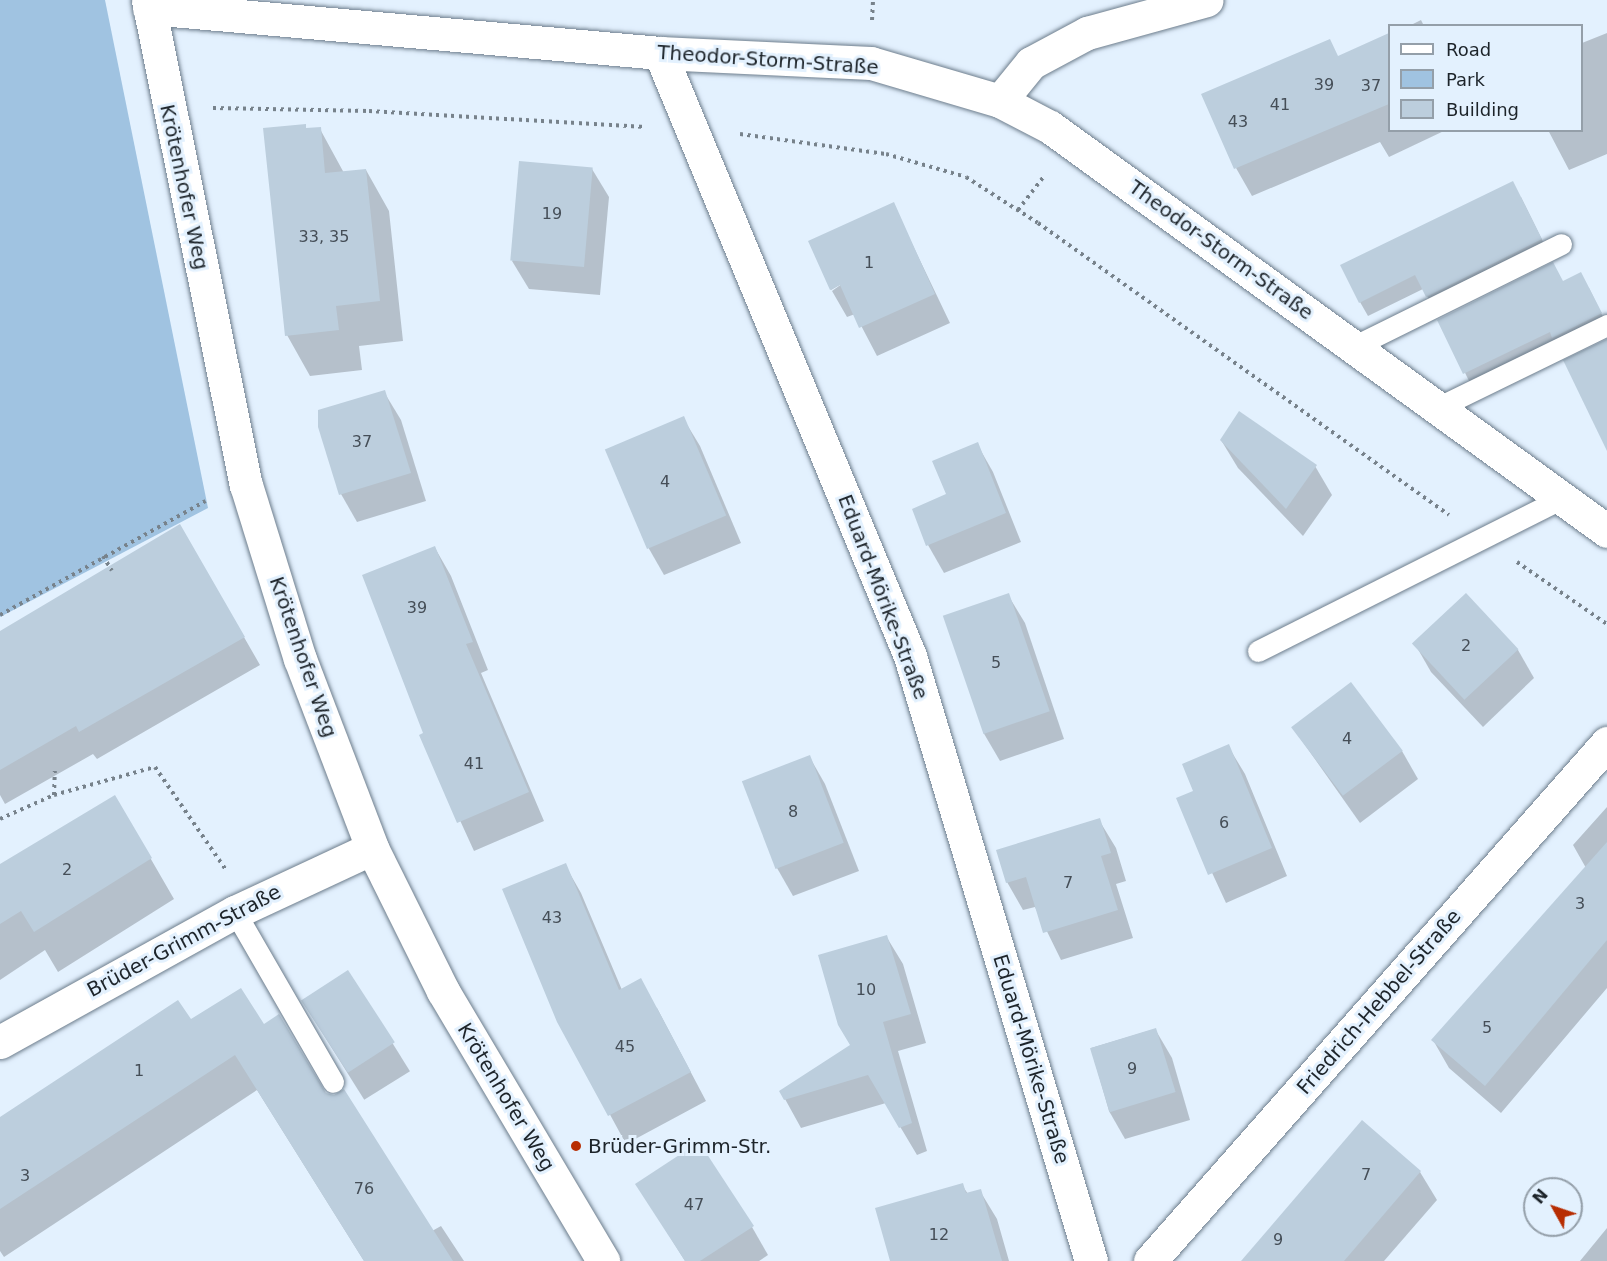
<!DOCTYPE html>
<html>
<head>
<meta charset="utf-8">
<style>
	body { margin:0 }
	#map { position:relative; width:1607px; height:1261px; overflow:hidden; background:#e3f1fe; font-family:"DejaVu Sans",sans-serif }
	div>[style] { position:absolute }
	.green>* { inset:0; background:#a0c3e1 }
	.shadow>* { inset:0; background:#0003; transform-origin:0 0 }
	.building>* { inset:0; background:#bccedd; transform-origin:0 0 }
	.path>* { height:4px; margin-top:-2px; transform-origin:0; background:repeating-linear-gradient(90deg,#77828b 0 3px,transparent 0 7.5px) }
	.roads { filter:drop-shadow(0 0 2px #6d7d8c) drop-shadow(0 0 2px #6d7d8c) }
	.service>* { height:21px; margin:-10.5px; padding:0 10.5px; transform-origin:10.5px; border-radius:10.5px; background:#fff }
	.minor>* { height:33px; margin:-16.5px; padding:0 16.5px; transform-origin:16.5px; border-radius:16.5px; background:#fff }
	.tertiary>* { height:33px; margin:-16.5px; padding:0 16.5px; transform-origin:16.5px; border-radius:16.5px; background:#fff }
	.dots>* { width:16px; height:16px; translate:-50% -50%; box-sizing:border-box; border:3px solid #e3f1fe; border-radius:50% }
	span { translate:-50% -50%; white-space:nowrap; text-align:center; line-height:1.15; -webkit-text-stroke:6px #e3f1fe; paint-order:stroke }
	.number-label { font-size:16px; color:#454e57 }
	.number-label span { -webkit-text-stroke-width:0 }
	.street-label { font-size:20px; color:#1d242a }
	.poi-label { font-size:20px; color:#1d242a }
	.left { translate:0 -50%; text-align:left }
	.legend { position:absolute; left:1388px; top:24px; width:195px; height:108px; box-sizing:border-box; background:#e3f1fe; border:2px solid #949fa9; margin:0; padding:8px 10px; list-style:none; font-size:18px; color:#1d242a }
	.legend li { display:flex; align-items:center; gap:12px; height:30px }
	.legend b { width:30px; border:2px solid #949fa9 }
	.north { position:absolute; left:1523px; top:1177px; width:60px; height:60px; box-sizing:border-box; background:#e3f1fe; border:2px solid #949fa9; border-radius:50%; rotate:310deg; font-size:16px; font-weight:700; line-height:24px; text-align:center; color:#1d242a }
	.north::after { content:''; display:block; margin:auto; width:21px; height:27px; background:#b72d02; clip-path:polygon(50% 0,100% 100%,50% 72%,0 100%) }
</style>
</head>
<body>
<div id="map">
	<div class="green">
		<i style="clip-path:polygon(0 0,105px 0,208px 508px,0 617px)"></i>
	</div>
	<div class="shadow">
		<i style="clip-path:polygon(1421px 20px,1424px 26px,1409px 26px)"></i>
		<i style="clip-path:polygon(1607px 33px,1607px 154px,1569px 170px,1548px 130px,1582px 130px,1582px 43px)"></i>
		<i style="clip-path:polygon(1390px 34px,1390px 130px,1446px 130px,1389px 157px,1380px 142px,1252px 196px,1236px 168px,1339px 58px)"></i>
		<i style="clip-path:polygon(305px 126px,307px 130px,320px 129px,344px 173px,366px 170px,389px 211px,403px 341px,359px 346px,362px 370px,310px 376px,287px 335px)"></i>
		<i style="clip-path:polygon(592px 169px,609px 197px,600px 295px,529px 289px,512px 261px)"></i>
		<i style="clip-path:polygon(1521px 197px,1549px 254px,1435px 310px,1423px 289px,1368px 316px,1360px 302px)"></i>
		<i style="clip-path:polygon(893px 204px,950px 323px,877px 356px,855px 314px,847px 317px,832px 291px,846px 281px,831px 290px,810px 242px)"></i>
		<i style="clip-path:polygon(1563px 283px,1589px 288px,1607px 325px,1472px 387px,1439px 320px)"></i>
		<i style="clip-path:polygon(384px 392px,401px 420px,426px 501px,357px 522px,341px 494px)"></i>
		<i style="clip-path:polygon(683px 418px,700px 446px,741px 543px,664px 575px,648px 547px)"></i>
		<i style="clip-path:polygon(1221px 440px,1315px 466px,1332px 495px,1303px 536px,1238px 468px)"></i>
		<i style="clip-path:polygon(977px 444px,993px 472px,1021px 542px,944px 573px,928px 545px,948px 495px)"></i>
		<i style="clip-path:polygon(180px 526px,260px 665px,97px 759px,93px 754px,5px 804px,0 795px,0 633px)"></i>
		<i style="clip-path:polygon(435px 548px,451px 576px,488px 670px,481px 673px,544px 821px,474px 851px,421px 735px,425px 733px)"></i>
		<i style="clip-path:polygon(1008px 595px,1025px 623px,1064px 739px,1000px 761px,983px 732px)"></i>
		<i style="clip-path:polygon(1415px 644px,1518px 650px,1534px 678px,1483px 727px,1431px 672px)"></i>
		<i style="clip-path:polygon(1293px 728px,1402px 751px,1418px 779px,1360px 823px)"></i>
		<i style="clip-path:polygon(1228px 746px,1245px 774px,1287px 876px,1226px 903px,1178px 799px,1195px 792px)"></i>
		<i style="clip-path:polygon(809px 756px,825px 784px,859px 871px,793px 896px,777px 868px)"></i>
		<i style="clip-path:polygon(115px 797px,174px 899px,58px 972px,45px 950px,0 980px,0 865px)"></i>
		<i style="clip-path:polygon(1607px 807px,1607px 988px,1501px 1113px,1449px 1068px,1433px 1040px,1586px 868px,1573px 845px)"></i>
		<i style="clip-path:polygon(1099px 820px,1116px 848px,1126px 881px,1116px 884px,1133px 938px,1061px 960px,1035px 907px,1023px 910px,1007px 882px)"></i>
		<i style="clip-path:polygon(565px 865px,581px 893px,622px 990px,657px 1008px,706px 1101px,626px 1144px,559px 1021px)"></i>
		<i style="clip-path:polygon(886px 936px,903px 964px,926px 1043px,898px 1051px,927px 1151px,917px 1155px,886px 1103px,801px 1128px,785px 1099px,852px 1045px)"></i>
		<i style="left:348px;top:972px;width:117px;height:54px;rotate:58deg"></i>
		<i style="clip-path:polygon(190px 1021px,263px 1026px,325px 1094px,432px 1231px,441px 1226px,464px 1261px,364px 1261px,257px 1090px,4px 1257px,0 1251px,0 1119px)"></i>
		<i style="clip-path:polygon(1155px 1029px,1172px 1058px,1190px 1120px,1125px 1139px,1109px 1111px,1091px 1048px)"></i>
		<i style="clip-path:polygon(1362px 1122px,1420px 1172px,1437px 1200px,1384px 1261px,1244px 1261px)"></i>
		<i style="clip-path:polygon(637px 1184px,752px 1227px,768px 1255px,759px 1261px,685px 1261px)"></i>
		<i style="clip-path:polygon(962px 1185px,968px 1194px,980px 1191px,997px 1219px,1009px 1261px,892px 1261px)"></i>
		<i style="clip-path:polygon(1607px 1228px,1607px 1261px,1580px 1261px)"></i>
	</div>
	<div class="building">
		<i style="clip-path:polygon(1389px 33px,1389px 104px,1234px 169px,1201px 94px,1330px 39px,1338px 56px)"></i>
		<i style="clip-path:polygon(306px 124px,306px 128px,321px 127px,325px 173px,366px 169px,380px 301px,336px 306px,339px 330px,285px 336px,263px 128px)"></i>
		<i style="left:519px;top:161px;width:74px;height:100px;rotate:5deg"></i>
		<i style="clip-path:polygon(1513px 181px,1542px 239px,1426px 297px,1415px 275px,1359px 303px,1340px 265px)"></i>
		<i style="clip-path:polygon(894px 202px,935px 294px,859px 328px,840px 285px,830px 290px,808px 241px)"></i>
		<i style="clip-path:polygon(1553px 262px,1563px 281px,1581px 272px,1602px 313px,1552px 338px,1550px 332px,1463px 374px,1437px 320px)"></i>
		<i style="clip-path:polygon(1607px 339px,1607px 451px,1563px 360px)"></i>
		<i style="clip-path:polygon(385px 390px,411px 473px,339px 495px,318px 427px,318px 410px)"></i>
		<i style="clip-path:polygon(1239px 411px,1317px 465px,1286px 509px,1220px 440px)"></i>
		<i style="left:684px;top:416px;width:108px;height:86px;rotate:67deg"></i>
		<i style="clip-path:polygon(978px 442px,1006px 513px,926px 546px,912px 509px,946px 494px,932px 461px)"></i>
		<i style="clip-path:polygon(180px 524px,245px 637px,79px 732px,76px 726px,0 770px,0 631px)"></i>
		<i style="clip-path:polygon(435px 546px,473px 642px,466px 644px,529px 792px,457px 823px,419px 735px,423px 733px,362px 575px)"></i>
		<i style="left:1009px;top:593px;width:125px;height:70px;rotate:71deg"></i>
		<i style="left:1466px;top:593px;width:77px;height:74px;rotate:47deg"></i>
		<i style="left:1351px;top:682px;width:86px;height:75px;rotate:53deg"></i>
		<i style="clip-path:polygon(1229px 744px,1272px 848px,1208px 875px,1176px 798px,1193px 791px,1182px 764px)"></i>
		<i style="left:810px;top:755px;width:94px;height:73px;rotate:69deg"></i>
		<i style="clip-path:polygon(115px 795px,152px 858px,34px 932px,21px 911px,0 924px,0 864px)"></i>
		<i style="clip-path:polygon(1100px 818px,1111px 853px,1101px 856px,1118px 910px,1043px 933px,1026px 877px,1006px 883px,996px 850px)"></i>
		<i style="clip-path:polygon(1607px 842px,1607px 940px,1485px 1086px,1431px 1040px)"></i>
		<i style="clip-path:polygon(566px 863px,619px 990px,641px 978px,691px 1072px,608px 1116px,557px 1022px,502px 889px)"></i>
		<i style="clip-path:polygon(887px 935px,911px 1014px,883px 1022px,912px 1123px,899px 1128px,868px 1075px,784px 1100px,779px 1091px,850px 1045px,838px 1025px,818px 955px)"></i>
		<i style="left:348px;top:970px;width:86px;height:56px;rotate:57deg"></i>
		<i style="clip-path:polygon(241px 988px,264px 1024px,279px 1014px,326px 1093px,334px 1095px,344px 1089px,453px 1261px,364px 1261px,235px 1055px,0 1209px,0 1117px,178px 1000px,191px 1019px)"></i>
		<i style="left:1156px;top:1028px;width:67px;height:69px;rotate:73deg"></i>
		<i style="clip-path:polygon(1362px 1120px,1421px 1171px,1344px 1261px,1241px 1261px)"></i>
		<i style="clip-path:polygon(699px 1142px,754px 1226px,700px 1261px,685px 1261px,635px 1184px)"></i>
		<i style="clip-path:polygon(963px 1183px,966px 1193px,981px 1189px,1002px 1261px,890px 1261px,875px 1208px)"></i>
	</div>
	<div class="path">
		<i style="left:872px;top:20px;width:20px;rotate:-87deg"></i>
		<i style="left:213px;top:108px;width:156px;rotate:1.1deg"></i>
		<i style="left:369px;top:111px;width:277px;rotate:3.3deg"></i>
		<i style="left:740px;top:134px;width:147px;rotate:7.8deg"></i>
		<i style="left:886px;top:154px;width:83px;rotate:16deg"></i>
		<i style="left:966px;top:177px;width:85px;rotate:32.6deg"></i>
		<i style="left:1038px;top:223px;width:504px;rotate:35.39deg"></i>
		<i style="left:1018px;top:210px;width:44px;rotate:-52.4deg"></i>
		<i style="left:103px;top:556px;width:17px;rotate:59deg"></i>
		<i style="left:1517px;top:562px;width:109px;rotate:34.6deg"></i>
		<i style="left:0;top:615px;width:235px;rotate:-29deg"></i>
		<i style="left:54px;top:795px;width:105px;rotate:-15.5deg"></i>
		<i style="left:155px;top:767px;width:125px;rotate:55.4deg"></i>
		<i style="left:0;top:819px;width:59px;rotate:-24deg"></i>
		<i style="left:54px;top:795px;width:24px;rotate:-88deg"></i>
	</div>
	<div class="roads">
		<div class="service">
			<i style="left:1353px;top:347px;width:232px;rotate:-26.3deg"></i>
			<i style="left:1437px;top:408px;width:189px;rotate:-26deg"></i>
			<i style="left:1258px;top:651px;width:340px;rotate:-26.7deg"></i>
			<i style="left:235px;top:912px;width:196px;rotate:60deg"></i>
		</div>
		<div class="minor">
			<i style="left:149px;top:8px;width:513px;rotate:5.03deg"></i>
			<i style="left:660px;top:53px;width:211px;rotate:2.7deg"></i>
			<i style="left:871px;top:63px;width:134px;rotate:16.4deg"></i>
			<i style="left:1000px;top:101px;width:56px;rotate:27.5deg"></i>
			<i style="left:1050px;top:127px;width:688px;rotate:35.95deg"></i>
			<i style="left:660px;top:53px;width:653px;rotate:67.48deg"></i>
			<i style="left:910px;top:656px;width:631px;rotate:73.34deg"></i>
			<i style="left:1000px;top:101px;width:49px;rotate:-50.8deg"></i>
			<i style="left:1031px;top:63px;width:64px;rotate:-28.2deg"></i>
			<i style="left:1087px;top:33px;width:124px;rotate:-15.4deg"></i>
			<i style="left:0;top:1042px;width:269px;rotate:-29deg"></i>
			<i style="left:235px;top:912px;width:151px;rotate:-25deg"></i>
			<i style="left:1150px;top:1261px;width:691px;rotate:-48.58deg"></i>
		</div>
		<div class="tertiary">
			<i style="left:148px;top:0;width:495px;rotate:78.6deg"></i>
			<i style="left:246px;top:485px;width:182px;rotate:72.8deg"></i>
			<i style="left:300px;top:659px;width:202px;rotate:69.1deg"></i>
			<i style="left:372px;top:848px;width:160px;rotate:63.6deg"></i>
			<i style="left:443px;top:991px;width:314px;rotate:59.3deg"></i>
		</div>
	</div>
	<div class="dots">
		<i style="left:576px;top:1146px;background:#b72d02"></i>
	</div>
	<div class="number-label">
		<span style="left:1324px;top:85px">39</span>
		<span style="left:1371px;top:86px">37</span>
		<span style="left:1280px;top:105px">41</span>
		<span style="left:1238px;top:122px">43</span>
		<span style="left:552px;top:214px">19</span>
		<span style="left:324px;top:237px">33, 35</span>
		<span style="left:869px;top:263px">1</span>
		<span style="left:362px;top:442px">37</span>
		<span style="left:665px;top:482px">4</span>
		<span style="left:417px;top:608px">39</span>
		<span style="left:1466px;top:646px">2</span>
		<span style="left:996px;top:663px">5</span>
		<span style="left:1347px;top:739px">4</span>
		<span style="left:474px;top:764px">41</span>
		<span style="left:793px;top:812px">8</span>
		<span style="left:1224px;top:823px">6</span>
		<span style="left:67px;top:870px">2</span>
		<span style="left:1068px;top:883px">7</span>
		<span style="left:1580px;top:904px">3</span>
		<span style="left:552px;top:918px">43</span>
		<span style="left:866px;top:990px">10</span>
		<span style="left:1487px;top:1028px">5</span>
		<span style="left:625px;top:1047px">45</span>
		<span style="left:1132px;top:1069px">9</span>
		<span style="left:139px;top:1071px">1</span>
		<span style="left:1366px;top:1175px">7</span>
		<span style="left:25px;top:1176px">3</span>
		<span style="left:364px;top:1189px">76</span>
		<span style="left:694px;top:1205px">47</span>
		<span style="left:939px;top:1235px">12</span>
		<span style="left:1278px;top:1240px">9</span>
	</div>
	<div class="street-label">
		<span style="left:768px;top:60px;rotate:4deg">Theodor-Storm-Straße</span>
		<span style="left:184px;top:187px;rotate:78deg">Krötenhofer Weg</span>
		<span style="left:1221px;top:250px;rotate:36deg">Theodor-Storm-Straße</span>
		<span style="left:883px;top:597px;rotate:69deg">Eduard-Mörike-Straße</span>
		<span style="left:303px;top:657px;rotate:71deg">Krötenhofer Weg</span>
		<span style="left:184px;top:941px;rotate:-28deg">Brüder-Grimm-Straße</span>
		<span style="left:1379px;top:1002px;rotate:-49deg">Friedrich-Hebbel-Straße</span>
		<span style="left:1031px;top:1059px;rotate:73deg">Eduard-Mörike-Straße</span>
		<span style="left:506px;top:1097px;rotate:59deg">Krötenhofer Weg</span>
	</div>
	<div class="poi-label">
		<span class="left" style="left:588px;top:1146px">Brüder-Grimm-Str.</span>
	</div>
	<ul class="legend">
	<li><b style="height:8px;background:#fff"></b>Road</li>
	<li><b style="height:16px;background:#a0c3e1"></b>Park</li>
	<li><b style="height:16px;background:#bccedd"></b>Building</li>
	</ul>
	<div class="north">N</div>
</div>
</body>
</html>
